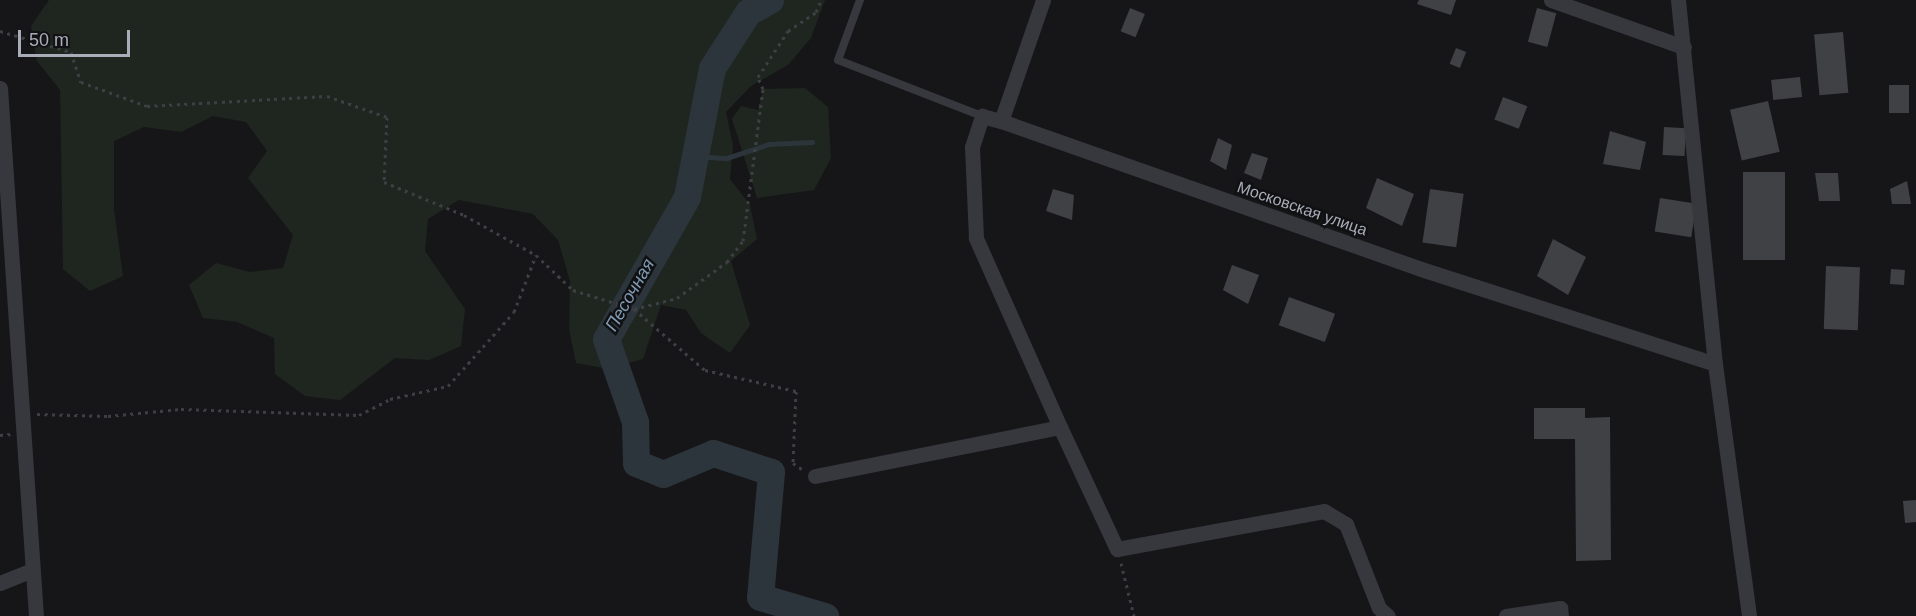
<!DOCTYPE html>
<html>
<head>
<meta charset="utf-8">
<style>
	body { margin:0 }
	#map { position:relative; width:1916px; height:616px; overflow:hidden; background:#161618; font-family:Arial,sans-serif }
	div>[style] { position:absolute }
	.green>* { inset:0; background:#1e261f }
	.stream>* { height:4.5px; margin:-2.25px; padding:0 2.25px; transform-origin:2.25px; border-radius:2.25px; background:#2c353c }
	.river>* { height:27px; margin:-13.5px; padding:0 13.5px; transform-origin:13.5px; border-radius:13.5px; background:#2c353c }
	.building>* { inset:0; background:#404145; transform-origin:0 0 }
	.path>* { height:3px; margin-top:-1.5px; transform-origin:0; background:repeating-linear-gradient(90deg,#3d3f44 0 3px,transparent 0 7.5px) }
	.lane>* { height:8px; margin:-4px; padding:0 4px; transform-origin:4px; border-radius:4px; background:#37383d }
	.street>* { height:15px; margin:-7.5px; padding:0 7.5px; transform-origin:7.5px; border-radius:7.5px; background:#37383d }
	span { translate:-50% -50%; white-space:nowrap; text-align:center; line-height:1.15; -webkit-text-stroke:5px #111113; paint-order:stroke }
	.street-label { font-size:16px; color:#a8adb8 }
	.water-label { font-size:18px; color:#7f9bb3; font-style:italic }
	.scale { position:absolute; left:18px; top:30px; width:112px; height:27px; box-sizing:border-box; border:3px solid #a8adb8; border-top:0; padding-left:8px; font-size:18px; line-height:21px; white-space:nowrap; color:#a8adb8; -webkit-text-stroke:4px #111113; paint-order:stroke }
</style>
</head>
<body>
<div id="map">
	<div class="green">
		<i style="clip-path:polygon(49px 0,825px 0,811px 38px,788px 65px,751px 86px,726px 112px,733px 146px,730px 179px,750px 205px,757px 239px,731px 261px,750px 325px,730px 353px,701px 333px,686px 310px,661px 305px,643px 359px,609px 369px,576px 363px,569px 329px,570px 281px,558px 240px,533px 214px,459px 200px,428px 219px,425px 251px,465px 309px,461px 346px,429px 360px,395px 358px,340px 400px,305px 396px,275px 374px,274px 338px,237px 322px,203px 318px,189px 285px,216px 263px,250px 272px,283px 268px,293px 235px,248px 178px,267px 151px,246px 122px,213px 116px,181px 132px,144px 127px,114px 141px,114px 209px,123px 276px,90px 291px,63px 269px,60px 90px,37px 61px,31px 26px)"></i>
		<i style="clip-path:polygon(805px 88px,828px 107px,831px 158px,814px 190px,757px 198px,732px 119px,741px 106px,758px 110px,763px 89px)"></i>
	</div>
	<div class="stream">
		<i style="left:695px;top:156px;width:32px;rotate:4deg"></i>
		<i style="left:727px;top:158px;width:44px;rotate:-18.4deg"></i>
		<i style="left:769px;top:144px;width:43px;rotate:-2.7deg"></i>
	</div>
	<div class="river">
		<i style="left:770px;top:0;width:25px;rotate:151deg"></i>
		<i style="left:748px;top:12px;width:67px;rotate:122.7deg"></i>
		<i style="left:712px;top:68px;width:131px;rotate:101deg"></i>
		<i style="left:687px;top:197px;width:163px;rotate:119.7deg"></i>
		<i style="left:606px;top:339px;width:88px;rotate:70.7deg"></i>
		<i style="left:635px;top:422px;width:41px;rotate:88.6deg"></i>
		<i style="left:636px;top:463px;width:29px;rotate:22deg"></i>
		<i style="left:663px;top:474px;width:54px;rotate:-22.8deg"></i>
		<i style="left:713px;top:453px;width:61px;rotate:18.1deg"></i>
		<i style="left:771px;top:472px;width:125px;rotate:95deg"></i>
		<i style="left:760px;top:597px;width:68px;rotate:16.3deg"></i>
	</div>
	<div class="building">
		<i style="clip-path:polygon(1419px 0,1456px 0,1451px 15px,1417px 4px)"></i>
		<i style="left:1130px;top:8px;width:16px;height:25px;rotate:22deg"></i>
		<i style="left:1537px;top:8px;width:20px;height:35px;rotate:15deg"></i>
		<i style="left:1843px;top:32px;width:61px;height:29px;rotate:85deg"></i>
		<i style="left:1456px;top:48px;width:11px;height:17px;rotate:22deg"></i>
		<i style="left:1800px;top:77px;width:20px;height:29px;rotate:84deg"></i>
		<i style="left:1889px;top:85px;width:20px;height:28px"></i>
		<i style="left:1503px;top:97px;width:26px;height:24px;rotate:21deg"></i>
		<i style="left:1768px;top:101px;width:52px;height:39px;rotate:77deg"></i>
		<i style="left:1664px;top:127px;width:22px;height:28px;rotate:3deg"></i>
		<i style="clip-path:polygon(1610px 131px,1646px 142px,1640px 170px,1603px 164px)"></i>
		<i style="clip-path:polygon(1218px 138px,1232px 145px,1226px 170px,1210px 161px)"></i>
		<i style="clip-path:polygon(1252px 153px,1268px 158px,1261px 180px,1244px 173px)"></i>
		<i style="left:1743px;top:172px;width:42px;height:88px"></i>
		<i style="clip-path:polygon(1815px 173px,1838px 173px,1840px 201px,1819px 201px)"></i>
		<i style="clip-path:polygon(1377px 178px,1414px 194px,1402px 226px,1366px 208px)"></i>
		<i style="clip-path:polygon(1907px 181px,1911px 204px,1892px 204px,1890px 189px)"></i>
		<i style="clip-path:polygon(1053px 189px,1074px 195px,1072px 220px,1046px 211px)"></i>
		<i style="left:1430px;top:189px;width:34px;height:54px;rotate:8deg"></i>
		<i style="left:1660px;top:198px;width:37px;height:34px;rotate:9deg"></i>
		<i style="clip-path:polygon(1553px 239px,1586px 257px,1568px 295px,1537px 276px)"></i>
		<i style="clip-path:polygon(1232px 265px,1259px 275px,1248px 304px,1223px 290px)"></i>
		<i style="left:1826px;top:266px;width:34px;height:63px;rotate:2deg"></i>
		<i style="left:1891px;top:269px;width:14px;height:15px;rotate:4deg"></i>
		<i style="left:1289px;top:297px;width:49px;height:30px;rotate:20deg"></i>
		<i style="clip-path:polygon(1534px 408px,1585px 408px,1585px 418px,1610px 417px,1611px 560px,1576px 561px,1575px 439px,1534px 439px)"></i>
		<i style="clip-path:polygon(1916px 500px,1916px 522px,1905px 523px,1903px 501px)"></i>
	</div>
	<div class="path">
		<i style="left:0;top:31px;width:74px;rotate:16.5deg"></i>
		<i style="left:71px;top:52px;width:32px;rotate:72deg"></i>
		<i style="left:81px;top:82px;width:70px;rotate:20deg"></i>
		<i style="left:147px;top:106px;width:180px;rotate:-3.2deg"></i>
		<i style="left:327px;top:96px;width:64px;rotate:19.3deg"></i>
		<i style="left:387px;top:117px;width:65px;rotate:92.6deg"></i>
		<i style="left:384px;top:182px;width:87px;rotate:22.4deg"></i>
		<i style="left:464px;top:215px;width:82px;rotate:29.1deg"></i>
		<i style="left:536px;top:255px;width:51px;rotate:43.4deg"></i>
		<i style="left:573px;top:290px;width:64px;rotate:17.3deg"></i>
		<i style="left:634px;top:309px;width:94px;rotate:40.7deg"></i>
		<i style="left:705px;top:370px;width:93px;rotate:13deg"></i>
		<i style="left:796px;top:391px;width:72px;rotate:92.4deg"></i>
		<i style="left:793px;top:463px;width:11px;rotate:34deg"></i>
		<i style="left:634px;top:309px;width:44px;rotate:-14.3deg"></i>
		<i style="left:677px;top:298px;width:62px;rotate:-35.8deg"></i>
		<i style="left:727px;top:262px;width:26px;rotate:-53deg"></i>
		<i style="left:743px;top:241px;width:153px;rotate:-82.5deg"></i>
		<i style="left:763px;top:89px;width:13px;rotate:-113deg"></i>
		<i style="left:758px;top:77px;width:55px;rotate:-56.9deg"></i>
		<i style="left:788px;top:31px;width:34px;rotate:-34deg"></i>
		<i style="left:816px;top:12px;width:13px;rotate:-67deg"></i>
		<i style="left:37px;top:414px;width:71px;rotate:1.6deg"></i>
		<i style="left:108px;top:416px;width:73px;rotate:-5.5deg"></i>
		<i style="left:181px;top:409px;width:178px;rotate:1.9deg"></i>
		<i style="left:359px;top:415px;width:35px;rotate:-27deg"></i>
		<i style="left:390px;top:399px;width:59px;rotate:-12.6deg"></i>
		<i style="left:448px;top:386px;width:99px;rotate:-48.3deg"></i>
		<i style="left:514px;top:312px;width:61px;rotate:-68.9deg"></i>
		<i style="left:0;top:435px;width:11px;rotate:-5deg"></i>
		<i style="left:1121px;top:563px;width:55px;rotate:76.2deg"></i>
	</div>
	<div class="lane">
		<i style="left:860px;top:0;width:64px;rotate:110.1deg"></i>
		<i style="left:838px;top:60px;width:155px;rotate:21.3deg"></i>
	</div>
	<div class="street">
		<i style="left:1043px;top:0;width:128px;rotate:109.1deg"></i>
		<i style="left:1001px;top:121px;width:445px;rotate:19.4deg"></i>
		<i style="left:1421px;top:269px;width:309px;rotate:17.9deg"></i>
		<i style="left:1551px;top:0;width:141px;rotate:19.5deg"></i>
		<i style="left:1678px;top:0;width:366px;rotate:84.2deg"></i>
		<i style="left:1715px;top:364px;width:254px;rotate:82.3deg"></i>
		<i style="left:0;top:88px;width:529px;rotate:86.1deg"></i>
		<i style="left:1060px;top:427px;width:135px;rotate:65deg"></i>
		<i style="left:1117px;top:549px;width:210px;rotate:-10.4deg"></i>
		<i style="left:1324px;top:511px;width:26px;rotate:31deg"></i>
		<i style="left:1346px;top:524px;width:90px;rotate:68.6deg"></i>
		<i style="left:1379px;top:608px;width:12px;rotate:42deg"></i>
		<i style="left:815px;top:476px;width:250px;rotate:-11.3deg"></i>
		<i style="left:1060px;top:427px;width:207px;rotate:-114deg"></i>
		<i style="left:976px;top:238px;width:91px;rotate:-92.5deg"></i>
		<i style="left:972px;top:147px;width:33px;rotate:-72deg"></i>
		<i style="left:982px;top:116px;width:20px;rotate:15deg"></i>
		<i style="left:0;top:583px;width:35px;rotate:-22deg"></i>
		<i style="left:1506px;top:616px;width:55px;rotate:-8.4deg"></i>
		<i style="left:1560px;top:608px;width:8px;rotate:83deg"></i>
	</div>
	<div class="street-label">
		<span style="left:1302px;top:209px;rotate:19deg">Московская улица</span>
	</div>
	<div class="water-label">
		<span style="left:630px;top:295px;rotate:-60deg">Песочная</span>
	</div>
	<div class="scale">50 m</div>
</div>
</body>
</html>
